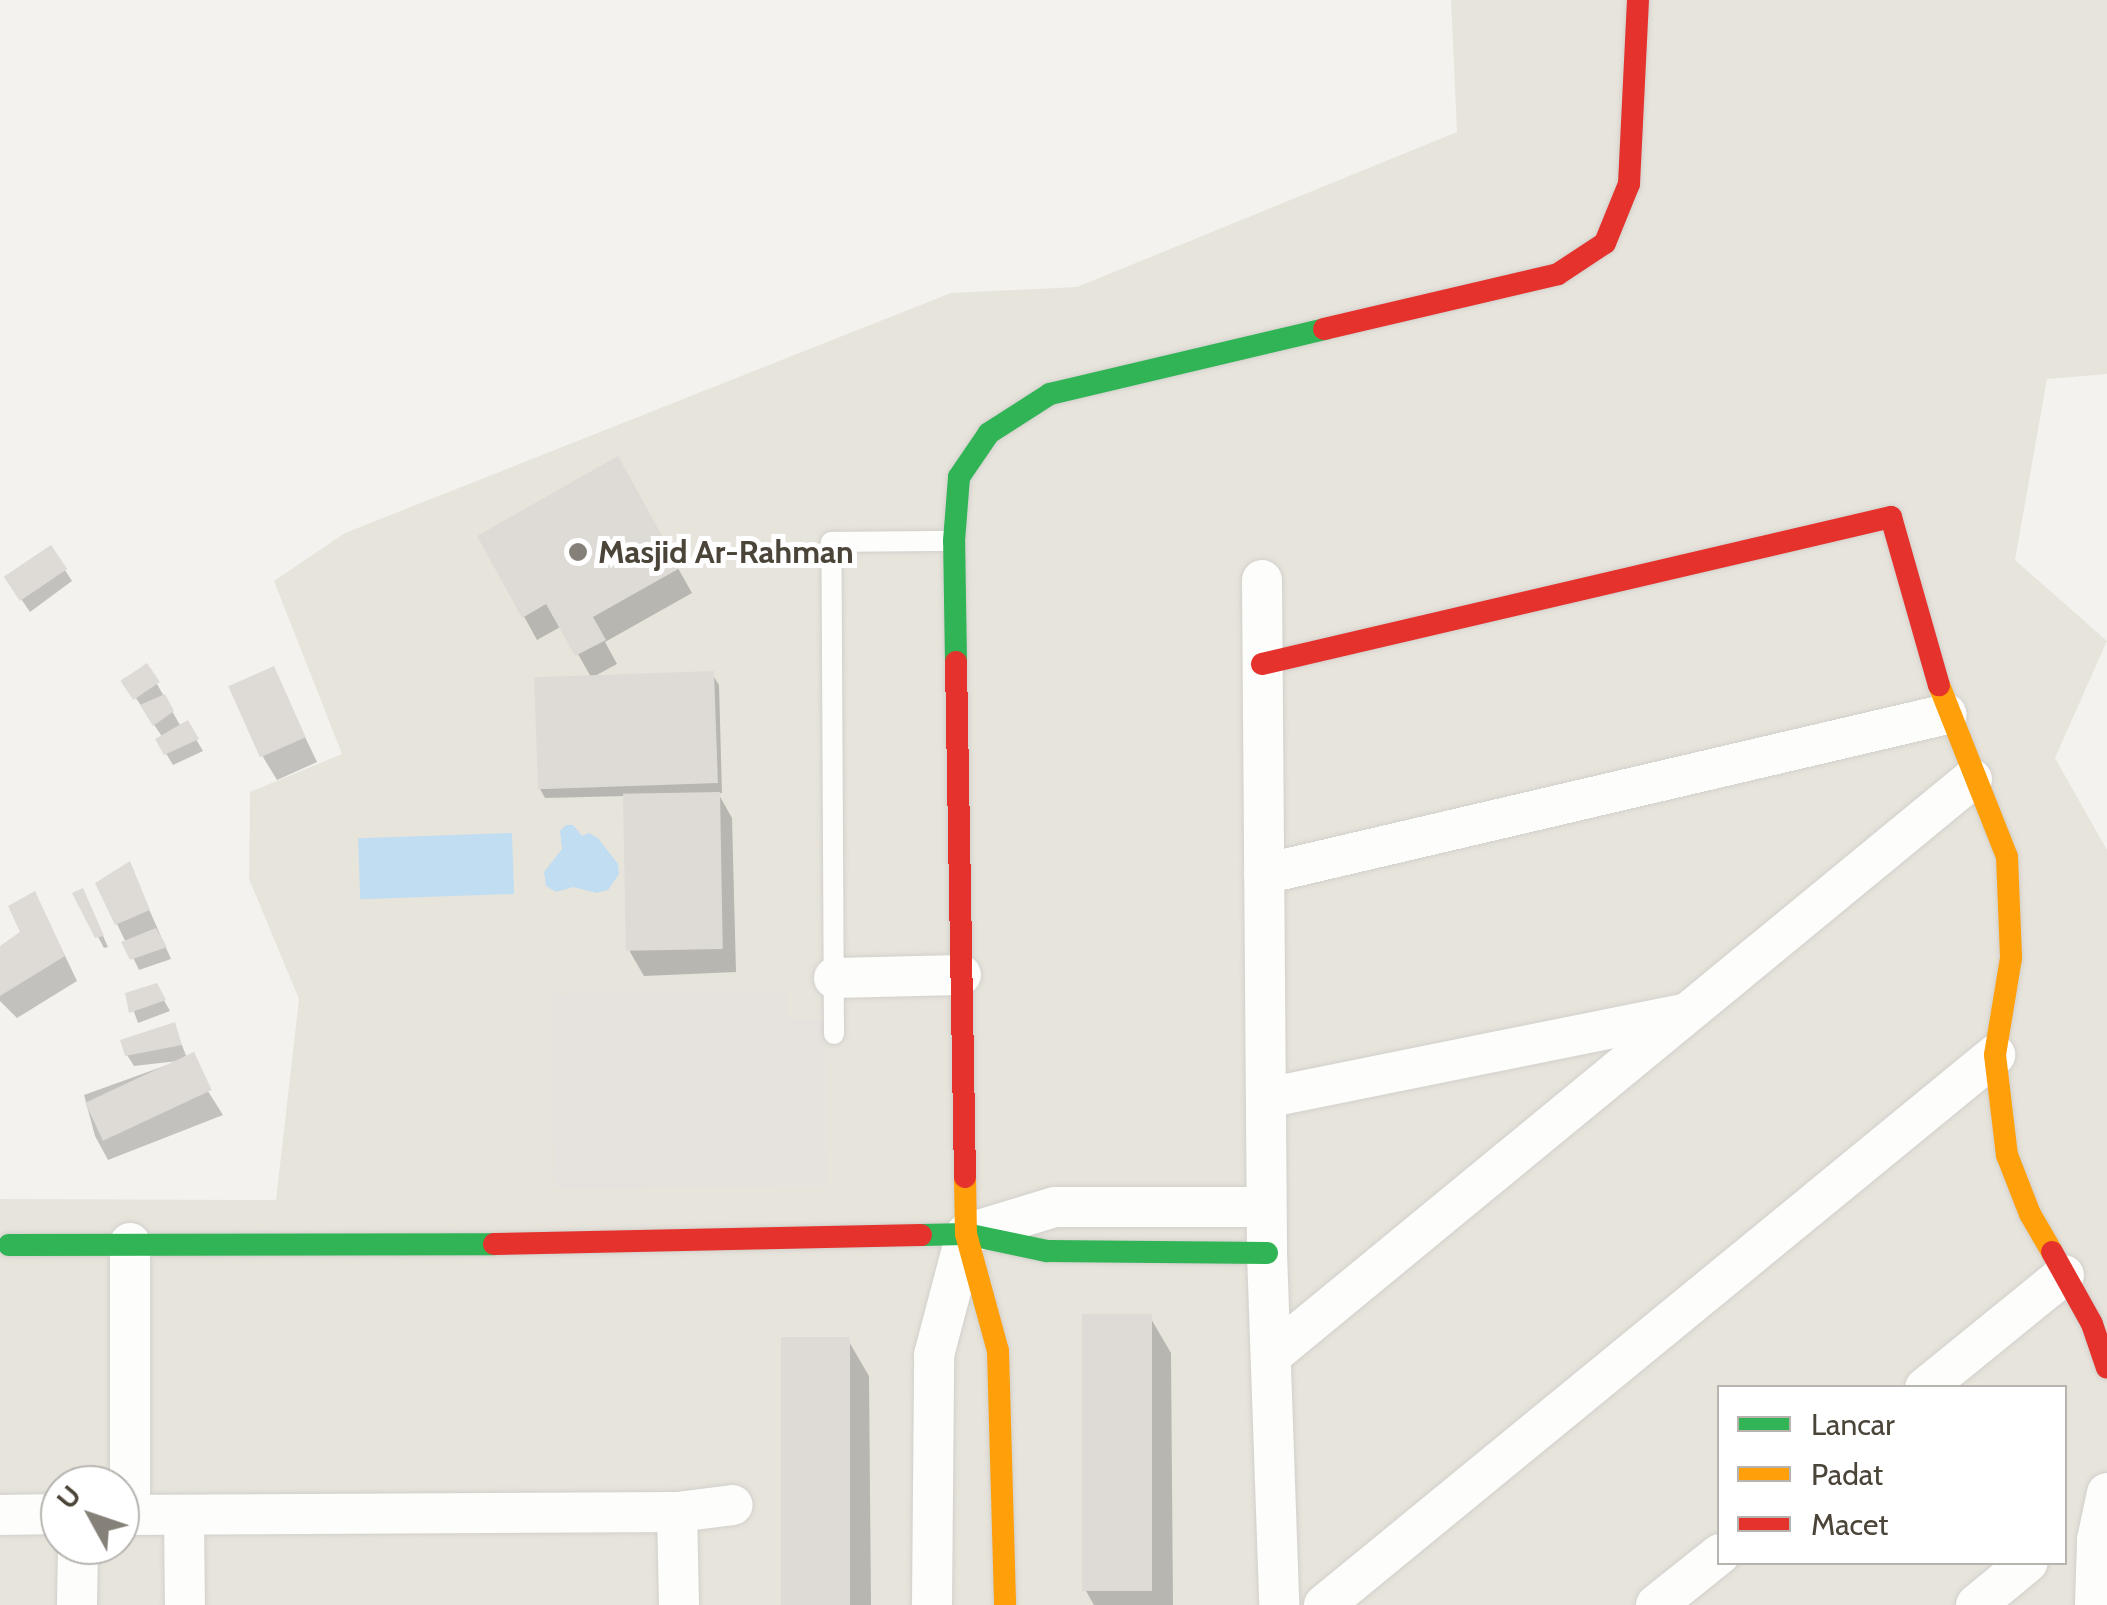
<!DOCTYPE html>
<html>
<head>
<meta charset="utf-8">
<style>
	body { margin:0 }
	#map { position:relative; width:2107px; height:1605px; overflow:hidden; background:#f4f2ee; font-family:Cabin,sans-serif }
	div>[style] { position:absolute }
	.residential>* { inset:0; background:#e7e4dc }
	.parking>* { inset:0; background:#e6e3df }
	.water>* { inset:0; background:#c0ddf1; transform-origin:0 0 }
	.shadow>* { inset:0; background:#0003 }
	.building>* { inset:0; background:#dedbd6; transform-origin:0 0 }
	.roads { filter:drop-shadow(0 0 2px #d2d0cb) drop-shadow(0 0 2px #d2d0cb) }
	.lane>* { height:20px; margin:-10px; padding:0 10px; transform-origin:10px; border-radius:10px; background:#fdfdfc }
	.street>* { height:40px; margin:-20px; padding:0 20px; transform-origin:20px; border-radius:20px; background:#fdfdfc }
	.fast>* { height:22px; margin:-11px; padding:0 11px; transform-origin:11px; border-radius:11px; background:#30b455 }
	.slow>* { height:22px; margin:-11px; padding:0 11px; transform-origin:11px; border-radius:11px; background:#ff9f0a }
	.jam>* { height:22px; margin:-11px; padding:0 11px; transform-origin:11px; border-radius:11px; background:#e5322d }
	.dots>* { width:28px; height:28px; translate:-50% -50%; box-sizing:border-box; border:5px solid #fff; border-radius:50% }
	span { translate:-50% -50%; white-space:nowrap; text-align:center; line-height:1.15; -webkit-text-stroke:10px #fff; paint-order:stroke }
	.poi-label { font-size:32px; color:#4b4439; font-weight:700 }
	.left { translate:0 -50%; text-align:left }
	.legend { position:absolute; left:1717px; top:1385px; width:350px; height:180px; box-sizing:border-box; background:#fff; border:2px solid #b7b4b0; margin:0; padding:12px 18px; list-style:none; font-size:30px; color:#4b4439 }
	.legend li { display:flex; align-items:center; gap:20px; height:50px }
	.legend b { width:50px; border:2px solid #b7b4b0 }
	.north { position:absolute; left:40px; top:1465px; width:100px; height:100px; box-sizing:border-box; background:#fff; border:2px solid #b7b4b0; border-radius:50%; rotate:310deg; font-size:28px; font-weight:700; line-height:40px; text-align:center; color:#4b4439 }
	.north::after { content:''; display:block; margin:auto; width:35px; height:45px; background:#868178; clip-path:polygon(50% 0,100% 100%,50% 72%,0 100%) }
</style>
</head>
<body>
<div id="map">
	<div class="residential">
		<i style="clip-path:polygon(evenodd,1451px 0,2107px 0,2107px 374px,2047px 379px,2015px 560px,2107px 641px,2055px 758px,2107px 850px,2107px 1605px,0 1605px,0 1199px,276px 1200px,299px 999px,249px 879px,250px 792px,342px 754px,274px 581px,345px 533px,951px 293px,1077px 287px,1457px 132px,1451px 0,1720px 1388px,2064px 1388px,2064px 1562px,1720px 1562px,1720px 1388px,1451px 0,60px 1485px,120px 1485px,120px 1545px,60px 1545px,60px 1485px)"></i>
	</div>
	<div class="parking">
		<i style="clip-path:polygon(787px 991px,787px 1019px,825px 1019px,827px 1186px,554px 1189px,553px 994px)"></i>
	</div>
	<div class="water">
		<i style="clip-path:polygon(566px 825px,573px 825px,582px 836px,589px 833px,598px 838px,618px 864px,619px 874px,608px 890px,597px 893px,573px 887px,556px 892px,546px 886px,544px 872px,562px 849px,560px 831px)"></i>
		<i style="left:512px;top:833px;width:61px;height:154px;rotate:88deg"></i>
	</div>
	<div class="shadow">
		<i style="clip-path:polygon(617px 460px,692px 593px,605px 642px,617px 664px,593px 677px,712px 674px,719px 685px,722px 793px,718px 793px,732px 818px,736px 972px,644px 976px,630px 952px,626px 796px,545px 798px,539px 787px,591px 677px,562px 626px,537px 640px,480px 537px)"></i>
		<i style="clip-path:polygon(65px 570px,72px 581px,30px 612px,15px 590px)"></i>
		<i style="clip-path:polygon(147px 666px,181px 727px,187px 724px,203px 751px,173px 765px,158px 740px,163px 738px,123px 679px)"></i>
		<i style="clip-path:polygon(273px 670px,317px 762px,277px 780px,263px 757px)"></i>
		<i style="clip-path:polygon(129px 864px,171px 959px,139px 970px,117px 924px)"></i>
		<i style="clip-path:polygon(75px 894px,88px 902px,108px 947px,104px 948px)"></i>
		<i style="clip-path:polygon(47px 918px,77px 981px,17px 1018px,0 1001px,0 949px)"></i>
		<i style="clip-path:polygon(156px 986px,170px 1011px,138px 1023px,128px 995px)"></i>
		<i style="clip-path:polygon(174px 1025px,187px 1058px,223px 1115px,108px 1160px,95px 1136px,84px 1095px,178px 1061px,134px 1066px,127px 1055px)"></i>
		<i style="clip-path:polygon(1150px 1317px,1171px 1353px,1173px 1605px,1094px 1605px,1086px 1591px)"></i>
		<i style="clip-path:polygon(848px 1340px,869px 1376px,871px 1605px,785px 1605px)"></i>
	</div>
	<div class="building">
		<i style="clip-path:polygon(618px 456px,680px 568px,593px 617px,606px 640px,575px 656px,546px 604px,522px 618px,477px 536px)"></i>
		<i style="left:51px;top:545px;width:29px;height:57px;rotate:56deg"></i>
		<i style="left:147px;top:663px;width:23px;height:32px;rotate:56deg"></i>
		<i style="left:274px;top:666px;width:78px;height:50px;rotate:66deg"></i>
		<i style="left:714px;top:671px;width:112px;height:180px;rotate:88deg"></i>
		<i style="clip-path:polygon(165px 694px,174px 711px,153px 726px,140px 705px)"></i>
		<i style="clip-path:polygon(188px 720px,199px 739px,164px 755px,155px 739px)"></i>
		<i style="left:720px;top:792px;width:157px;height:97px;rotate:89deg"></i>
		<i style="clip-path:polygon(130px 861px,150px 910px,115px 925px,95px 883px)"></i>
		<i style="clip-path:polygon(83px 888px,104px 936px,95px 938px,72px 893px)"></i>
		<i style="clip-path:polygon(35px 891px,65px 956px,0 996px,0 946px,20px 932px,8px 906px)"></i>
		<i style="clip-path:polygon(156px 928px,167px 947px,130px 960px,121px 942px)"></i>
		<i style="clip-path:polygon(157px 983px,166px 1000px,129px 1013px,125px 993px)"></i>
		<i style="clip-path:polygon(175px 1022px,182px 1045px,125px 1056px,120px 1040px)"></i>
		<i style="left:194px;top:1052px;width:42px;height:120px;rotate:65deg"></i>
		<i style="left:1152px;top:1314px;width:277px;height:70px;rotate:90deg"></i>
		<i style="left:850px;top:1337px;width:268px;height:69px;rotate:90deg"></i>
	</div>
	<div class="roads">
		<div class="lane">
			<i style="left:834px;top:1034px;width:492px;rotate:-90.3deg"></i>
			<i style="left:831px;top:542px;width:121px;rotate:-0.5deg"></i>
		</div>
		<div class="street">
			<i style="left:1262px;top:580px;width:673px;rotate:89.57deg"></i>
			<i style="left:1267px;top:1253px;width:352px;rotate:88deg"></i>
			<i style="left:1264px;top:874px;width:701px;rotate:-13.18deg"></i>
			<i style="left:834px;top:978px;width:127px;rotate:-1.4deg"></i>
			<i style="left:1266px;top:1098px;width:425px;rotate:-11.4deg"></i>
			<i style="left:130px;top:1243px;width:272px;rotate:90deg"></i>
			<i style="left:1273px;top:1354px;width:905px;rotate:-39.44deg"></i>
			<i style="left:1925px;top:1388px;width:179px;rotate:-39.1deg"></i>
			<i style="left:0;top:1515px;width:60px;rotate:-1deg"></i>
			<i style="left:120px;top:1515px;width:557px;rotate:-0.31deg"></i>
			<i style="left:184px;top:1516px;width:89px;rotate:89.4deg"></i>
			<i style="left:77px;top:1605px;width:60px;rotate:-89deg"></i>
			<i style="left:679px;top:1605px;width:93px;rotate:-91.2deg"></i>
			<i style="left:677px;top:1512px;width:56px;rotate:-7.1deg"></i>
			<i style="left:932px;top:1605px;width:250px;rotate:-89.5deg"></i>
			<i style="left:934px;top:1355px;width:125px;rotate:-75.2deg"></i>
			<i style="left:966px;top:1234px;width:93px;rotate:-16.9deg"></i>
			<i style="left:1055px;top:1207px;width:211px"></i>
			<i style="left:1324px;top:1605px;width:868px;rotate:-39.34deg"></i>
			<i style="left:1656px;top:1605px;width:82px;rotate:-38.6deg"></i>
			<i style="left:1976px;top:1605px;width:67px;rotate:-39.6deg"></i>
			<i style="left:2095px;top:1605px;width:65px;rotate:-88.2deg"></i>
			<i style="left:2097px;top:1540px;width:48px;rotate:-78deg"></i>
		</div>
		<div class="fast">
			<i style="left:956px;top:662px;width:121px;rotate:-90.9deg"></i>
			<i style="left:954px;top:541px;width:64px;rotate:-85.5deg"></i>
			<i style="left:959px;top:477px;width:53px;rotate:-55.7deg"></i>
			<i style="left:989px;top:433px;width:72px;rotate:-32.6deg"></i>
			<i style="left:1050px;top:394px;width:282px;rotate:-13.3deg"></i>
			<i style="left:921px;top:1235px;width:45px;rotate:-1.3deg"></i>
			<i style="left:966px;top:1234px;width:83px;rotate:11.9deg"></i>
			<i style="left:1047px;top:1251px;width:220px;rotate:0.5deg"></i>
			<i style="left:9px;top:1245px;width:485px;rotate:-0.1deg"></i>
		</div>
		<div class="slow">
			<i style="left:1939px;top:685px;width:185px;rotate:68.4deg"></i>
			<i style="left:2007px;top:857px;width:101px;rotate:87.7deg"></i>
			<i style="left:2011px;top:958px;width:98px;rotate:99.4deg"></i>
			<i style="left:1995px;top:1055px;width:101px;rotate:83.2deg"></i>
			<i style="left:2007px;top:1155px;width:63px;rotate:68.7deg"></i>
			<i style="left:2030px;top:1214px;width:44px;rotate:59.9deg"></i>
			<i style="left:965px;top:1177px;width:57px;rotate:89deg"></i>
			<i style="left:966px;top:1234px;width:121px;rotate:74.7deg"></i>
			<i style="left:998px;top:1351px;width:254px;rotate:88.4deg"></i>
		</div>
		<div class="jam">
			<i style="left:1324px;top:329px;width:240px;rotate:-13.2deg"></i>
			<i style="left:1558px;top:274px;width:56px;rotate:-33.4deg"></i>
			<i style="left:1605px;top:243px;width:64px;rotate:-67.9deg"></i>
			<i style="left:1629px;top:184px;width:184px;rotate:-87.2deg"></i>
			<i style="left:956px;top:662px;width:515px;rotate:89deg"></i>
			<i style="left:1262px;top:664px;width:646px;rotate:-13.15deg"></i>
			<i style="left:1891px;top:517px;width:175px;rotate:74.1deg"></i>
			<i style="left:494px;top:1244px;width:427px;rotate:-1.2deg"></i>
			<i style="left:2052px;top:1252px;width:82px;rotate:60.9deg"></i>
			<i style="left:2092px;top:1324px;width:46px;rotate:71.2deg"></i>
		</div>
	</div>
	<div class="dots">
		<i style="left:578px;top:552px;background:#868178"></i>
	</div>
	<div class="poi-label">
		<span class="left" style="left:598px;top:552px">Masjid Ar-Rahman</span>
	</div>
	<ul class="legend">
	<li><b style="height:12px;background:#30b455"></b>Lancar</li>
	<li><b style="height:12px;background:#ff9f0a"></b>Padat</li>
	<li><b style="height:12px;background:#e5322d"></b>Macet</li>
	</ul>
	<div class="north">U</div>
</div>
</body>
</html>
